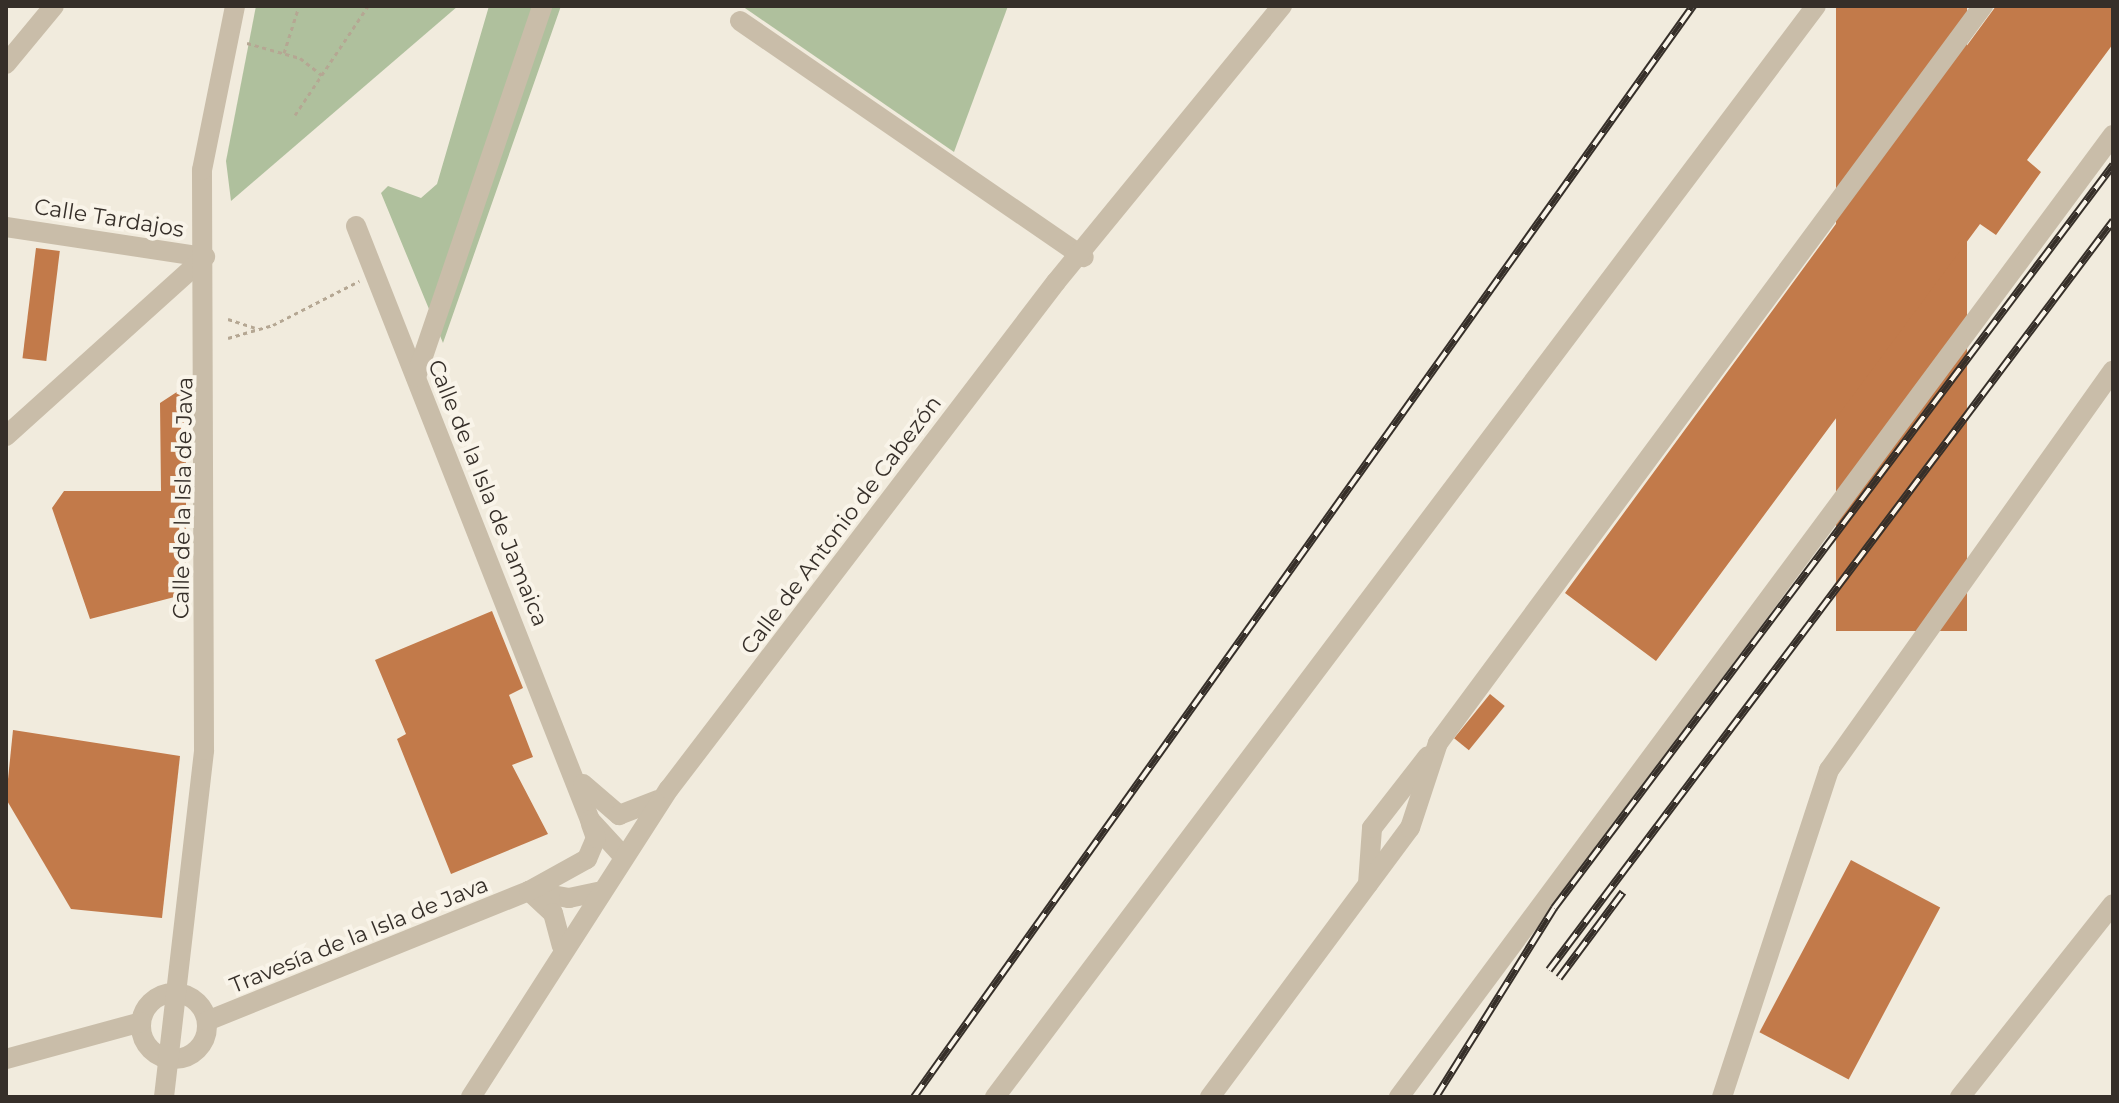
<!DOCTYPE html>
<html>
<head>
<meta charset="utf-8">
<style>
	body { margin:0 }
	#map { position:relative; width:2119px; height:1103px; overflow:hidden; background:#f1ebdd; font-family:Montserrat,sans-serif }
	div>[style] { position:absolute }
	.green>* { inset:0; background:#afc09d }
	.building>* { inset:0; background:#c27a4a; transform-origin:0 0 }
	.path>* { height:3px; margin-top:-1.5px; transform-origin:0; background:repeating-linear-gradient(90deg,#b5a793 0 4px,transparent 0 8px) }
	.minor>* { height:20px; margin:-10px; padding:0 10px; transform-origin:10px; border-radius:10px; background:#c9bda9 }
	.minor>.ring { margin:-10px; padding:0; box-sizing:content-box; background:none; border:20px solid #c9bda9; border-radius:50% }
	.rail>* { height:8px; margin-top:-4px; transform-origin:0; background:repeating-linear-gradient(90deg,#f9f4e9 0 15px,#362f29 0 30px); box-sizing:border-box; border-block:2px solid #362f29 }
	span { translate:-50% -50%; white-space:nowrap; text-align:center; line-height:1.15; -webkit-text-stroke:8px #f9f4e9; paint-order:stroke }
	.street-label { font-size:22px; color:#362f29 }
	.frame { position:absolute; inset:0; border:8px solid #362f29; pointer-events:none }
</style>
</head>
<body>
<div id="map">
	<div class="green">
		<i style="clip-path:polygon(256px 6px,458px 6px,231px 201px,226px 161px)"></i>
		<i style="clip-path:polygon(489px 6px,561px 6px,443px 343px,381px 193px,388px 186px,421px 198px,437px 184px)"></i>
		<i style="clip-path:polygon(742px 6px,1008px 6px,954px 152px)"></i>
	</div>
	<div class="building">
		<i style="left:1836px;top:6px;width:131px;height:625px"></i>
		<i style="clip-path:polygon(1996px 6px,2113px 6px,2113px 44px,2027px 160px,2041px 172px,1996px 235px,1980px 224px,1656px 661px,1565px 593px)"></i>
		<i style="left:36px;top:248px;width:24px;height:111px;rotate:7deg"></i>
		<i style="clip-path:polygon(186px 386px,186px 594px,90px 619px,52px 508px,64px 491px,161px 491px,160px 403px)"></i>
		<i style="clip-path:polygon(492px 611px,523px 688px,509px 695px,533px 757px,512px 765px,548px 834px,451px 874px,397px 739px,406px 734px,375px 660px)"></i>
		<i style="left:1490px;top:694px;width:19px;height:57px;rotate:39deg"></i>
		<i style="clip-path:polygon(13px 730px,180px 756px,162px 918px,71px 909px,6px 799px)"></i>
		<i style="left:1851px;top:860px;width:101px;height:195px;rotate:28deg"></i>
	</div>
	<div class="path">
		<i style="left:247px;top:43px;width:55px;rotate:15.8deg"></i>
		<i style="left:300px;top:58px;width:28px;rotate:38deg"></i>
		<i style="left:284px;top:53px;width:49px;rotate:-72.3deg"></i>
		<i style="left:295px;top:115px;width:131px;rotate:-56.2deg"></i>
		<i style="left:228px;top:319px;width:28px;rotate:18deg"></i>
		<i style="left:228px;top:338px;width:47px;rotate:-16.1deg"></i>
		<i style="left:273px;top:325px;width:97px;rotate:-27.1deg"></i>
	</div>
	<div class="minor">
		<i style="left:740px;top:21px;width:417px;rotate:34.5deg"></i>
		<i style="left:6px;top:64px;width:75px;rotate:-50.4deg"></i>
		<i style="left:356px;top:226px;width:638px;rotate:68.5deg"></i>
		<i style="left:590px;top:820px;width:49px;rotate:47.5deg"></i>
		<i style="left:6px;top:227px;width:201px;rotate:8.6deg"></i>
		<i style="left:416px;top:377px;width:392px;rotate:-71.2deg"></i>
		<i style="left:6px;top:436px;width:268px;rotate:-42deg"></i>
		<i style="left:583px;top:784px;width:48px;rotate:40.7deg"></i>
		<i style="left:619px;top:815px;width:42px;rotate:-21deg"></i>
		<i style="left:1368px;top:884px;width:56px;rotate:-85.9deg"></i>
		<i style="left:1372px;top:828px;width:91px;rotate:-52.1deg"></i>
		<i style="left:529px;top:891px;width:41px;rotate:9.9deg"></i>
		<i style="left:569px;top:898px;width:30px;rotate:-12deg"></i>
		<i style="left:529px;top:891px;width:33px;rotate:43deg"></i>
		<i style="left:553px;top:913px;width:34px;rotate:75deg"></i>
		<i class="ring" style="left:141px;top:993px;width:46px;height:46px"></i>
		<i style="left:207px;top:1021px;width:347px;rotate:-22deg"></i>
		<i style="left:529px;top:891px;width:66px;rotate:-28.9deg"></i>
		<i style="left:587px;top:859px;width:23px;rotate:-67deg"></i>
		<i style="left:596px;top:838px;width:15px;rotate:-110deg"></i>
		<i style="left:6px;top:1059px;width:140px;rotate:-15.3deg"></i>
		<i style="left:164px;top:1097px;width:349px;rotate:-83.4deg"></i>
		<i style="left:204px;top:750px;width:580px;rotate:-90.2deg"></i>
		<i style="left:202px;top:170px;width:167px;rotate:-78.6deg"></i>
		<i style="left:471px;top:1097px;width:366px;rotate:-57.3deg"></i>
		<i style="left:669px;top:789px;width:638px;rotate:-52.65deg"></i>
		<i style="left:1056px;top:282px;width:357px;rotate:-50.7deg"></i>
		<i style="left:995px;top:1097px;width:1365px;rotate:-53.04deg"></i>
		<i style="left:1210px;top:1097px;width:335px;rotate:-53.4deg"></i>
		<i style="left:1410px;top:828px;width:89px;rotate:-71.8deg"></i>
		<i style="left:1438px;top:743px;width:917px;rotate:-53.52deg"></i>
		<i style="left:1399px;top:1097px;width:1198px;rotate:-53.42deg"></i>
		<i style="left:1722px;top:1097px;width:344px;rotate:-71.9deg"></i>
		<i style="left:1829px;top:770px;width:490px;rotate:-54.6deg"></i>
		<i style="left:1960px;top:1097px;width:246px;rotate:-51.6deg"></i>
	</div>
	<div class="rail">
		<i style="left:1549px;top:970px;width:938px;rotate:-53.02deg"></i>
		<i style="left:1559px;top:978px;width:107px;rotate:-53.3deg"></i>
		<i style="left:914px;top:1097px;width:1341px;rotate:-54.47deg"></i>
		<i style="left:1436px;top:1097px;width:223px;rotate:-58deg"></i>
		<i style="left:1554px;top:908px;width:930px;rotate:-53.04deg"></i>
	</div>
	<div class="street-label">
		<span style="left:109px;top:218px;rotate:9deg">Calle Tardajos</span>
		<span style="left:488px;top:493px;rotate:68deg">Calle de la Isla de Jamaica</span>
		<span style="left:183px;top:498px;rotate:-89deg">Calle de la Isla de Java</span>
		<span style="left:841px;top:525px;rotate:-53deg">Calle de Antonio de Cabezón</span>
		<span style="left:359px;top:935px;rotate:-22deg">Travesía de la Isla de Java</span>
	</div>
	<div class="frame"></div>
</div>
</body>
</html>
